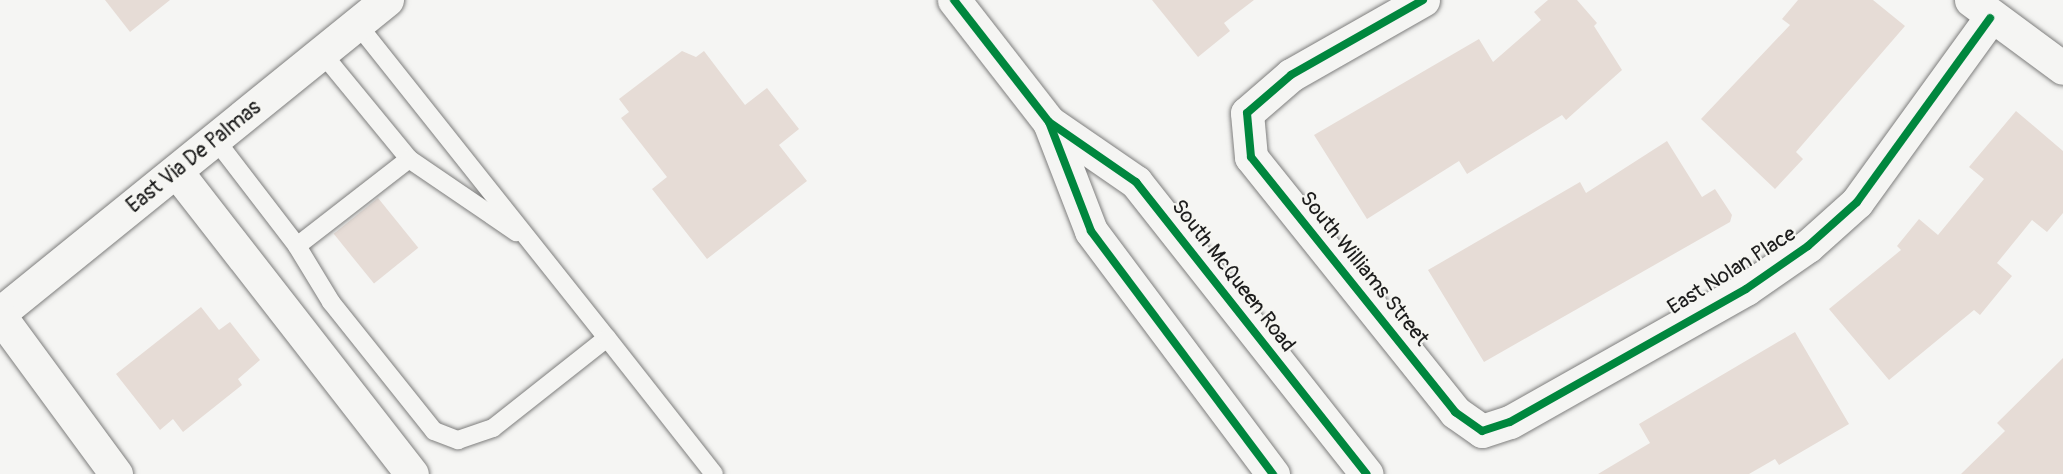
<!DOCTYPE html>
<html>
<head>
<meta charset="utf-8">
<style>
	body { margin:0 }
	#map { position:relative; width:2063px; height:474px; overflow:hidden; background:#f5f5f3; font-family:Pangolin,sans-serif }
	div>[style] { position:absolute }
	.building>* { inset:0; background:#e6dcd6; transform-origin:0 0 }
	.roads { filter:drop-shadow(0 0 2px #7e7e7d) drop-shadow(0 0 2px #7e7e7d) }
	.lane>* { height:18px; margin:-9px; padding:0 9px; transform-origin:9px; border-radius:9px; background:#f5f5f3 }
	.street>* { height:33px; margin:-16.5px; padding:0 16.5px; transform-origin:16.5px; border-radius:16.5px; background:#f5f5f3 }
	.secondary>* { height:33px; margin:-16.5px; padding:0 16.5px; transform-origin:16.5px; border-radius:16.5px; background:#f5f5f3 }
	.cycleway>* { height:8px; margin:-4px; padding:0 4px; transform-origin:4px; border-radius:4px; background:#00873e }
	span { translate:-50% -50%; white-space:nowrap; text-align:center; line-height:1.15; -webkit-text-stroke:4.5px #f6f6f2; paint-order:stroke }
	.street-label { font-size:21px; color:#1c1c1c }
</style>
</head>
<body>
<div id="map">
	<div class="building">
		<i style="clip-path:polygon(105px 0,170px 0,130px 32px)"></i>
		<i style="clip-path:polygon(1152px 0,1254px 0,1224px 23px,1230px 31px,1198px 57px)"></i>
		<i style="clip-path:polygon(1548px 0,1577px 0,1597px 23px,1594px 26px,1622px 70px,1566px 120px,1562px 115px,1467px 174px,1459px 161px,1367px 219px,1314px 135px,1479px 39px,1493px 62px,1541px 20px,1534px 12px)"></i>
		<i style="clip-path:polygon(1798px 0,1873px 0,1905px 26px,1796px 152px,1803px 159px,1775px 189px,1701px 119px,1790px 25px,1782px 19px)"></i>
		<i style="clip-path:polygon(682px 51px,696px 57px,704px 51px,745px 105px,767px 88px,799px 129px,779px 145px,807px 181px,707px 259px,652px 189px,667px 177px,621px 118px,629px 112px,619px 99px)"></i>
		<i style="clip-path:polygon(2016px 111px,2063px 151px,2063px 213px,2047px 232px,2032px 220px,1997px 263px,2012px 276px,1980px 315px,1974px 310px,1889px 380px,1829px 309px,1901px 250px,1897px 246px,1919px 219px,1938px 235px,1984px 179px,1969px 167px)"></i>
		<i style="clip-path:polygon(1667px 141px,1702px 197px,1715px 189px,1732px 215px,1730px 222px,1484px 362px,1428px 270px,1580px 182px,1586px 193px)"></i>
		<i style="left:378px;top:198px;width:64px;height:57px;rotate:51deg"></i>
		<i style="clip-path:polygon(201px 307px,219px 330px,230px 322px,260px 360px,238px 379px,242px 385px,183px 432px,173px 419px,160px 430px,116px 374px)"></i>
		<i style="clip-path:polygon(1795px 332px,1849px 424px,1779px 465px,1775px 459px,1749px 474px,1598px 474px,1650px 443px,1639px 424px)"></i>
		<i style="clip-path:polygon(2063px 358px,2063px 474px,1961px 474px,2005px 431px,1997px 423px)"></i>
	</div>
	<div class="roads">
		<div class="lane">
			<i style="left:322px;top:53px;width:137px;rotate:50.6deg"></i>
			<i style="left:215px;top:139px;width:135px;rotate:52.5deg"></i>
			<i style="left:297px;top:246px;width:66px;rotate:58.7deg"></i>
			<i style="left:331px;top:302px;width:165px;rotate:51.4deg"></i>
			<i style="left:434px;top:431px;width:26px;rotate:21deg"></i>
			<i style="left:458px;top:440px;width:37px;rotate:-19deg"></i>
			<i style="left:493px;top:428px;width:145px;rotate:-38.3deg"></i>
			<i style="left:607px;top:338px;width:401px;rotate:-128.5deg"></i>
			<i style="left:297px;top:246px;width:142px;rotate:-37.8deg"></i>
			<i style="left:409px;top:159px;width:130px;rotate:34.3deg"></i>
			<i style="left:607px;top:338px;width:173px;rotate:51.8deg"></i>
		</div>
		<div class="street">
			<i style="left:1423px;top:0;width:152px;rotate:150.4deg"></i>
			<i style="left:1291px;top:75px;width:58px;rotate:139.2deg"></i>
			<i style="left:1247px;top:113px;width:44px;rotate:84.8deg"></i>
			<i style="left:1251px;top:157px;width:327px;rotate:51.3deg"></i>
			<i style="left:1455px;top:412px;width:33px;rotate:35deg"></i>
			<i style="left:1482px;top:431px;width:29px;rotate:-18deg"></i>
			<i style="left:1510px;top:422px;width:271px;rotate:-29.4deg"></i>
			<i style="left:1746px;top:289px;width:75px;rotate:-34.7deg"></i>
			<i style="left:1808px;top:246px;width:66px;rotate:-41.9deg"></i>
			<i style="left:1857px;top:202px;width:227px;rotate:-54.1deg"></i>
			<i style="left:1971px;top:0;width:114px;rotate:36.5deg"></i>
			<i style="left:176px;top:171px;width:384px;rotate:52.1deg"></i>
			<i style="left:0;top:313px;width:498px;rotate:-39deg"></i>
			<i style="left:0;top:316px;width:196px;rotate:53.7deg"></i>
		</div>
		<div class="secondary">
			<i style="left:954px;top:0;width:155px;rotate:52.1deg"></i>
			<i style="left:1049px;top:122px;width:117px;rotate:68.9deg"></i>
			<i style="left:1091px;top:231px;width:304px;rotate:53.2deg"></i>
			<i style="left:1049px;top:122px;width:106px;rotate:34.6deg"></i>
			<i style="left:1136px;top:182px;width:372px;rotate:51.7deg"></i>
		</div>
	</div>
	<div class="cycleway">
		<i style="left:954px;top:0;width:155px;rotate:52.1deg"></i>
		<i style="left:1049px;top:122px;width:117px;rotate:68.9deg"></i>
		<i style="left:1091px;top:231px;width:304px;rotate:53.2deg"></i>
		<i style="left:1423px;top:0;width:152px;rotate:150.4deg"></i>
		<i style="left:1291px;top:75px;width:58px;rotate:139.2deg"></i>
		<i style="left:1247px;top:113px;width:44px;rotate:84.8deg"></i>
		<i style="left:1251px;top:157px;width:327px;rotate:51.3deg"></i>
		<i style="left:1455px;top:412px;width:33px;rotate:35deg"></i>
		<i style="left:1482px;top:431px;width:29px;rotate:-18deg"></i>
		<i style="left:1510px;top:422px;width:271px;rotate:-29.4deg"></i>
		<i style="left:1746px;top:289px;width:75px;rotate:-34.7deg"></i>
		<i style="left:1808px;top:246px;width:66px;rotate:-41.9deg"></i>
		<i style="left:1857px;top:202px;width:227px;rotate:-54.1deg"></i>
		<i style="left:1049px;top:122px;width:106px;rotate:34.6deg"></i>
		<i style="left:1136px;top:182px;width:372px;rotate:51.7deg"></i>
	</div>
	<div class="street-label">
		<span style="left:194px;top:157px;rotate:-39deg">East Via De Palmas</span>
		<span style="left:1364px;top:269px;rotate:51deg">South Williams Street</span>
		<span style="left:1732px;top:271px;rotate:-32deg">East Nolan Place</span>
		<span style="left:1233px;top:276px;rotate:52deg">South McQueen Road</span>
	</div>
</div>
</body>
</html>
